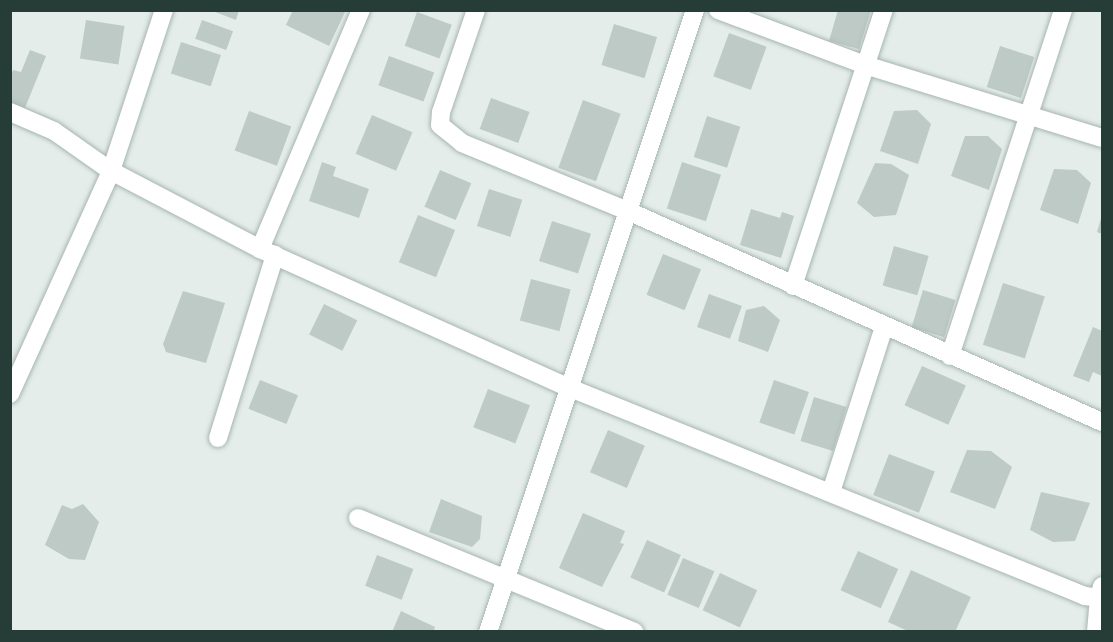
<!DOCTYPE html>
<html>
<head>
<meta charset="utf-8">
<style>
	body { margin:0 }
	#map { position:relative; width:1113px; height:642px; overflow:hidden; background:#e4ede9; font-family:"Archivo Narrow",sans-serif }
	div>[style] { position:absolute }
	.building>* { inset:0; background:#bdcac5; transform-origin:0 0 }
	.roads { filter:drop-shadow(0 0 2px #a7b5b0) drop-shadow(0 0 2px #a7b5b0) }
	.minor>* { height:18px; margin:-9px; padding:0 9px; transform-origin:9px; border-radius:9px; background:#fff }
	span { translate:-50% -50%; white-space:nowrap; text-align:center; line-height:1.15; -webkit-text-stroke:4.5px #f5f9f7; paint-order:stroke }
	.frame { position:absolute; inset:0; border:12px solid #253d36; pointer-events:none }
</style>
</head>
<body>
<div id="map">
	<div class="building">
		<i style="clip-path:polygon(210px 10px,239px 10px,236px 20px)"></i>
		<i style="clip-path:polygon(293px 10px,342px 10px,345px 12px,329px 46px,286px 25px)"></i>
		<i style="clip-path:polygon(838px 10px,871px 10px,859px 49px,829px 41px)"></i>
		<i style="left:417px;top:12px;width:37px;height:36px;rotate:20deg"></i>
		<i style="left:86px;top:20px;width:39px;height:39px;rotate:9deg"></i>
		<i style="left:202px;top:20px;width:33px;height:20px;rotate:20deg"></i>
		<i style="left:614px;top:24px;width:45px;height:43px;rotate:17deg"></i>
		<i style="left:729px;top:33px;width:40px;height:46px;rotate:20deg"></i>
		<i style="left:181px;top:42px;width:42px;height:33px;rotate:18deg"></i>
		<i style="left:1000px;top:46px;width:36px;height:43px;rotate:18deg"></i>
		<i style="clip-path:polygon(30px 50px,46px 56px,25px 108px,10px 102px,10px 78px,13px 70px,21px 72px)"></i>
		<i style="left:389px;top:56px;width:48px;height:31px;rotate:20deg"></i>
		<i style="left:491px;top:98px;width:41px;height:33px;rotate:20deg"></i>
		<i style="left:583px;top:100px;width:40px;height:72px;rotate:20deg"></i>
		<i style="clip-path:polygon(917px 110px,931px 124px,918px 164px,880px 151px,894px 111px)"></i>
		<i style="left:249px;top:111px;width:45px;height:42px;rotate:20deg"></i>
		<i style="left:372px;top:115px;width:44px;height:42px;rotate:23deg"></i>
		<i style="left:707px;top:116px;width:35px;height:43px;rotate:18deg"></i>
		<i style="clip-path:polygon(965px 136px,988px 136px,1002px 149px,989px 190px,951px 176px)"></i>
		<i style="clip-path:polygon(322px 162px,336px 167px,333px 176px,369px 189px,359px 218px,309px 201px)"></i>
		<i style="left:682px;top:162px;width:41px;height:49px;rotate:18deg"></i>
		<i style="clip-path:polygon(875px 163px,891px 164px,909px 175px,896px 215px,874px 217px,857px 203px)"></i>
		<i style="clip-path:polygon(1054px 169px,1077px 170px,1091px 183px,1078px 224px,1040px 210px)"></i>
		<i style="left:440px;top:170px;width:34px;height:40px;rotate:23deg"></i>
		<i style="left:489px;top:189px;width:35px;height:39px;rotate:18deg"></i>
		<i style="clip-path:polygon(751px 209px,780px 218px,782px 212px,794px 216px,781px 258px,740px 245px)"></i>
		<i style="left:418px;top:215px;width:40px;height:51px;rotate:22deg"></i>
		<i style="clip-path:polygon(1102px 215px,1102px 234px,1097px 232px)"></i>
		<i style="left:552px;top:221px;width:41px;height:42px;rotate:18deg"></i>
		<i style="left:894px;top:246px;width:36px;height:41px;rotate:16deg"></i>
		<i style="left:663px;top:254px;width:41px;height:44px;rotate:22deg"></i>
		<i style="left:531px;top:279px;width:41px;height:43px;rotate:15deg"></i>
		<i style="left:1003px;top:283px;width:44px;height:65px;rotate:18deg"></i>
		<i style="left:923px;top:290px;width:34px;height:39px;rotate:17deg"></i>
		<i style="clip-path:polygon(183px 291px,225px 303px,206px 363px,166px 352px,163px 344px)"></i>
		<i style="left:709px;top:294px;width:35px;height:35px;rotate:20deg"></i>
		<i style="left:324px;top:304px;width:37px;height:34px;rotate:26deg"></i>
		<i style="clip-path:polygon(764px 306px,780px 320px,768px 352px,738px 341px,746px 310px)"></i>
		<i style="clip-path:polygon(1093px 327px,1102px 331px,1102px 376px,1093px 372px,1089px 382px,1073px 376px)"></i>
		<i style="left:922px;top:366px;width:48px;height:43px;rotate:24deg"></i>
		<i style="left:260px;top:380px;width:41px;height:31px;rotate:22deg"></i>
		<i style="left:774px;top:380px;width:37px;height:45px;rotate:19deg"></i>
		<i style="left:488px;top:389px;width:45px;height:41px;rotate:21deg"></i>
		<i style="left:814px;top:397px;width:34px;height:46px;rotate:17deg"></i>
		<i style="left:608px;top:430px;width:40px;height:46px;rotate:23deg"></i>
		<i style="clip-path:polygon(967px 450px,991px 451px,1012px 467px,995px 509px,950px 492px)"></i>
		<i style="left:889px;top:454px;width:49px;height:44px;rotate:21deg"></i>
		<i style="clip-path:polygon(1041px 492px,1090px 503px,1075px 541px,1053px 542px,1030px 530px)"></i>
		<i style="clip-path:polygon(441px 499px,482px 516px,480px 539px,472px 547px,429px 532px)"></i>
		<i style="clip-path:polygon(83px 504px,99px 522px,85px 560px,69px 559px,45px 545px,62px 505px,72px 509px)"></i>
		<i style="clip-path:polygon(583px 513px,625px 531px,620px 543px,624px 544px,602px 587px,559px 568px)"></i>
		<i style="left:647px;top:540px;width:37px;height:41px;rotate:24deg"></i>
		<i style="left:858px;top:551px;width:44px;height:43px;rotate:24deg"></i>
		<i style="left:377px;top:555px;width:39px;height:33px;rotate:21deg"></i>
		<i style="left:683px;top:558px;width:34px;height:40px;rotate:23deg"></i>
		<i style="clip-path:polygon(911px 570px,971px 597px,955px 632px,910px 632px,888px 622px)"></i>
		<i style="left:720px;top:573px;width:41px;height:41px;rotate:25deg"></i>
		<i style="clip-path:polygon(401px 611px,435px 627px,433px 632px,392px 632px)"></i>
	</div>
	<div class="roads">
		<div class="minor">
			<i style="left:476px;top:10px;width:108px;rotate:108.9deg"></i>
			<i style="left:441px;top:112px;width:13px;rotate:94deg"></i>
			<i style="left:440px;top:125px;width:28px;rotate:39deg"></i>
			<i style="left:462px;top:143px;width:179px;rotate:22.3deg"></i>
			<i style="left:628px;top:211px;width:519px;rotate:24deg"></i>
			<i style="left:718px;top:10px;width:157px;rotate:20.5deg"></i>
			<i style="left:865px;top:65px;width:248px;rotate:17.1deg"></i>
			<i style="left:10px;top:112px;width:48px;rotate:23.4deg"></i>
			<i style="left:54px;top:131px;width:70px;rotate:35.1deg"></i>
			<i style="left:111px;top:171px;width:168px;rotate:27.6deg"></i>
			<i style="left:260px;top:249px;width:340px;rotate:24.2deg"></i>
			<i style="left:570px;top:388px;width:555px;rotate:21.99deg"></i>
			<i style="left:1085px;top:596px;width:14px;rotate:8deg"></i>
			<i style="left:1099px;top:598px;width:12px;rotate:-76deg"></i>
			<i style="left:260px;top:249px;width:259px;rotate:-67.1deg"></i>
			<i style="left:793px;top:286px;width:291px;rotate:-71.8deg"></i>
			<i style="left:950px;top:356px;width:364px;rotate:-71.9deg"></i>
			<i style="left:10px;top:394px;width:245px;rotate:-65.6deg"></i>
			<i style="left:111px;top:171px;width:169px;rotate:-71.8deg"></i>
			<i style="left:218px;top:438px;width:192px;rotate:-72.7deg"></i>
			<i style="left:831px;top:492px;width:173px;rotate:-72.2deg"></i>
			<i style="left:358px;top:518px;width:299px;rotate:22.4deg"></i>
			<i style="left:488px;top:632px;width:656px;rotate:-71.59deg"></i>
			<i style="left:1096px;top:632px;width:34px;rotate:-85deg"></i>
		</div>
	</div>
	<div class="frame"></div>
</div>
</body>
</html>
